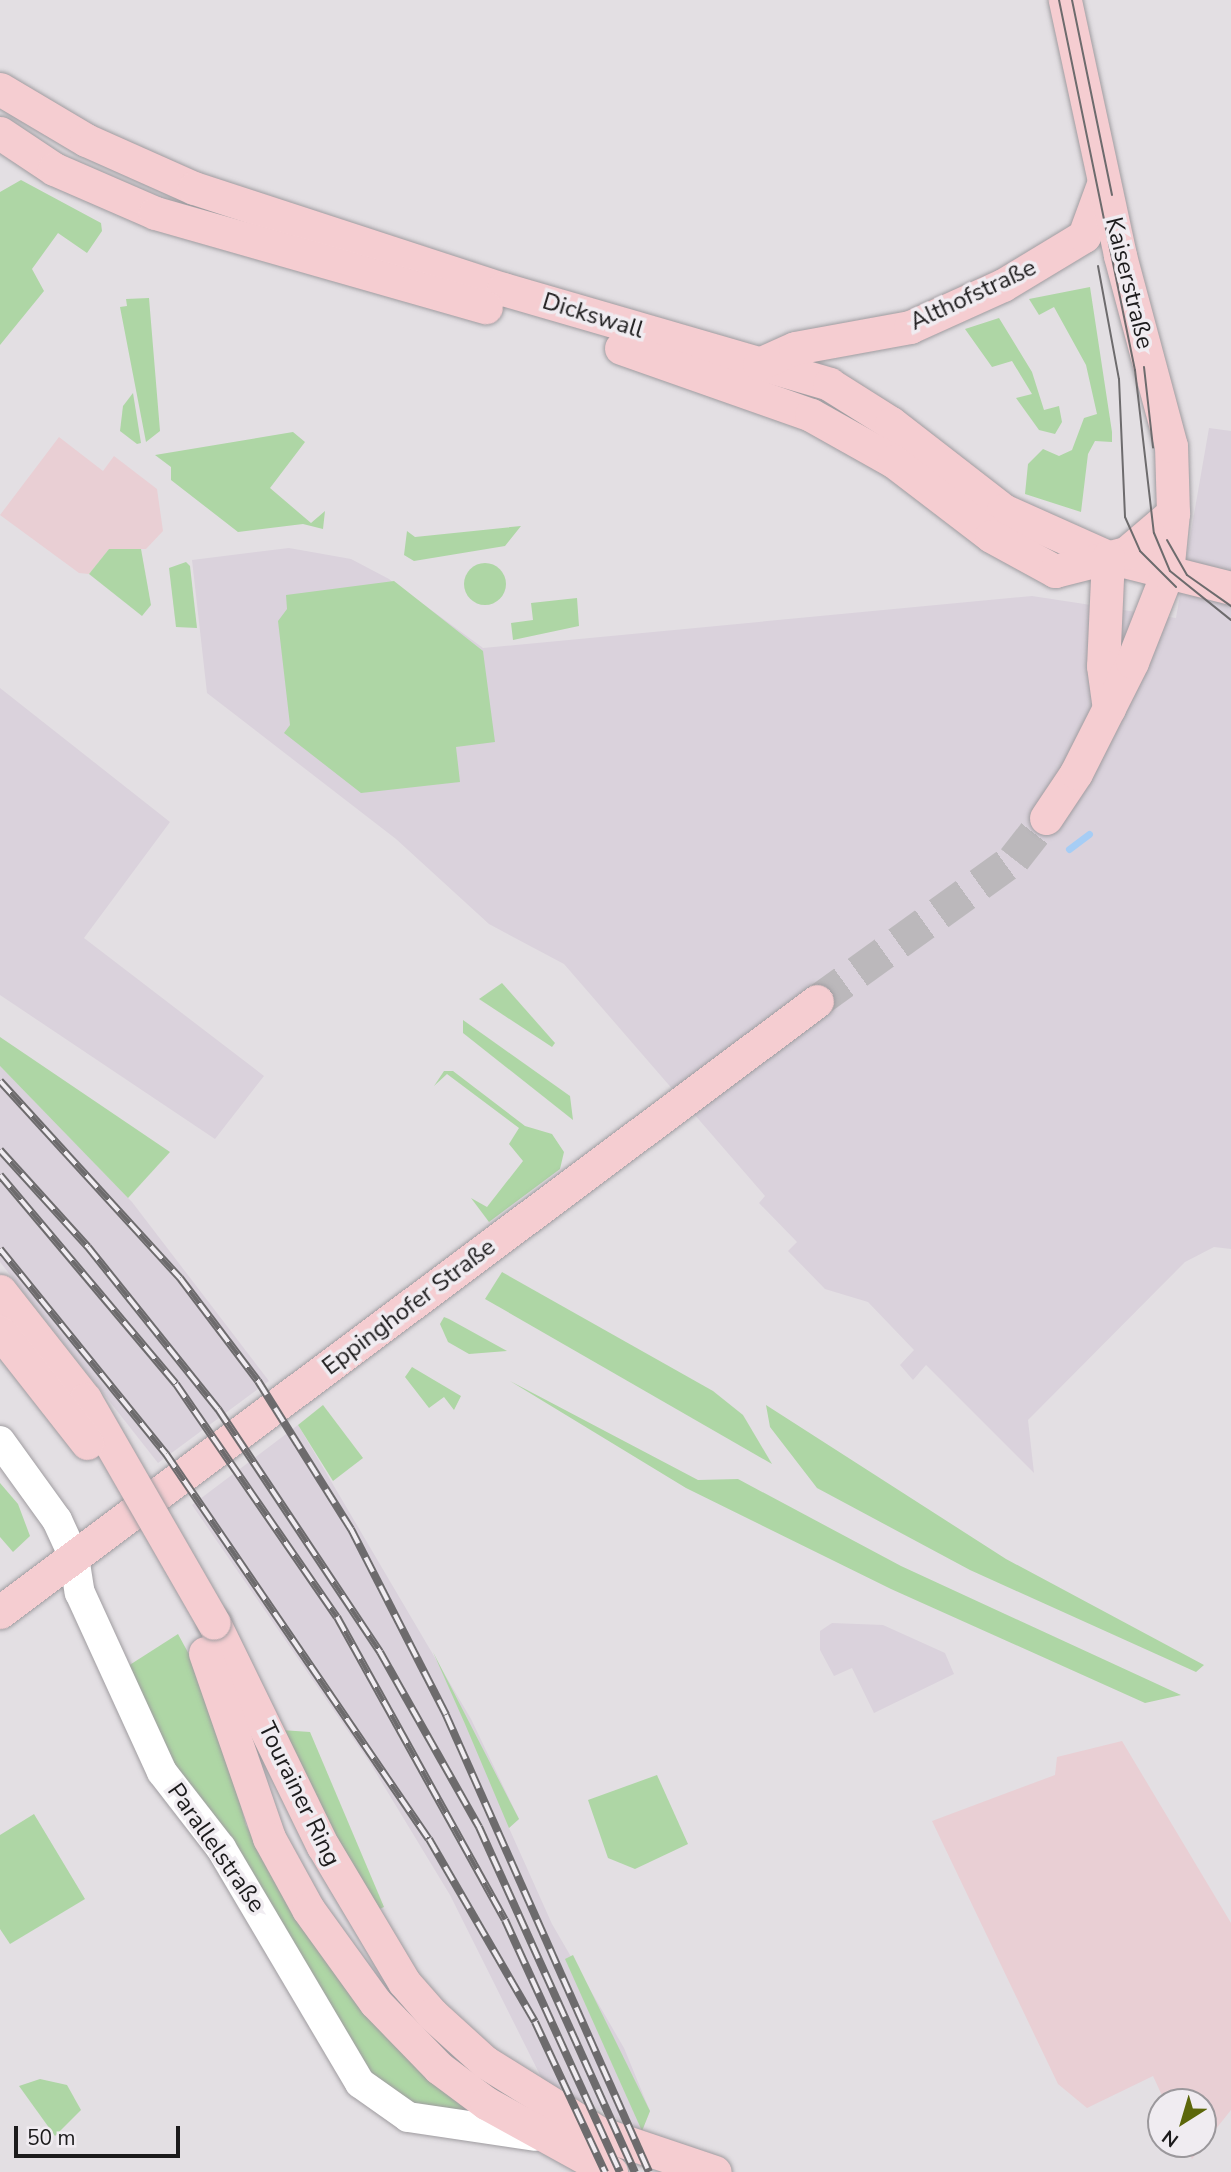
<!DOCTYPE html>
<html>
<head>
<meta charset="utf-8">
<style>
	body { margin:0 }
	#map { position:relative; width:1231px; height:2172px; overflow:hidden; background:#e3dfe3; font-family:"Nunito Sans",sans-serif }
	div>[style] { position:absolute }
	.built>* { inset:0; background:#dad2dc }
	.education>* { inset:0; background:#e9cfd4 }
	.green>* { inset:0; background:#aed6a5 }
	.round { border-radius:50% }
	.stream>* { height:7px; margin:-3.5px; padding:0 3.5px; transform-origin:3.5px; border-radius:3.5px; background:#a6cdf5 }
	.secondary-tunnel>* { height:33px; margin-top:-16.5px; transform-origin:0; background:repeating-linear-gradient(90deg,#bbb8bb 0 33px,transparent 0 50px) }
	.roads { filter:drop-shadow(0 0 2px #9f9ca0) drop-shadow(0 0 2px #9f9ca0) }
	.tertiary>* { height:30px; margin:-15px; padding:0 15px; transform-origin:15px; border-radius:15px; background:#fff }
	.secondary>* { height:33px; margin:-16.5px; padding:0 16.5px; transform-origin:16.5px; border-radius:16.5px; background:#f5cdd1 }
	.tram>* { height:2px; margin:-1px; padding:0 1px; transform-origin:1px; border-radius:1px; background:#6d6b6d }
	.rail>* { height:8px; margin-top:-4px; transform-origin:0; background:repeating-linear-gradient(90deg,#f0ecf1 0 16px,#6d6b6d 0 32px); box-sizing:border-box; border-block:2px solid #6d6b6d }
	.bridges { filter:drop-shadow(0 0 2px #9f9ca0) drop-shadow(0 0 2px #9f9ca0) }
	.secondary-bridge>* { height:33px; margin:-16.5px; padding:0 16.5px; transform-origin:16.5px; border-radius:16.5px; background:#f5cdd1 }
	span { translate:-50% -50%; white-space:nowrap; text-align:center; line-height:1.15; -webkit-text-stroke:7px #f0ecf1; paint-order:stroke }
	.street-label { font-size:24px; color:#1c1b1c }
	.north { position:absolute; left:1147px; top:2088px; width:70px; height:70px; box-sizing:border-box; background:#f0ecf1; border:2px solid #9b989c; border-radius:50%; rotate:217deg; font-size:19px; font-weight:700; line-height:28px; text-align:center; color:#1c1b1c }
	.north::after { content:''; display:block; margin:auto; width:24px; height:32px; background:#5c670a; clip-path:polygon(50% 0,100% 100%,50% 72%,0 100%) }
	.scale { position:absolute; left:14px; top:2126px; width:166px; height:32px; box-sizing:border-box; border:4px solid #1c1b1c; border-top:0; padding-left:9px; font-size:21px; line-height:24px; white-space:nowrap; color:#1c1b1c; -webkit-text-stroke:5px #f0ecf1; paint-order:stroke }
</style>
</head>
<body>
<div id="map">
	<div class="built">
		<i style="clip-path:polygon(1209px 428px,1231px 431px,1231px 1249px,1214px 1247px,1185px 1262px,1028px 1420px,1034px 1473px,926px 1365px,913px 1380px,900px 1365px,914px 1350px,868px 1302px,825px 1289px,788px 1251px,797px 1242px,759px 1203px,765px 1196px,564px 964px,489px 924px,396px 839px,207px 693px,192px 560px,289px 548px,351px 559px,389px 579px,483px 648px,1032px 596px,1176px 618px)"></i>
		<i style="clip-path:polygon(0 688px,170px 822px,84px 938px,264px 1076px,215px 1139px,0 995px)"></i>
		<i style="clip-path:polygon(0 1066px,132px 1202px,269px 1381px,158px 1463px,0 1262px)"></i>
		<i style="clip-path:polygon(298px 1425px,471px 1719px,519px 1819px,509px 1828px,552px 1924px,624px 2048px,650px 2111px,642px 2131px,543px 2081px,450px 1895px,370px 1763px,192px 1505px)"></i>
		<i style="clip-path:polygon(832px 1623px,883px 1625px,945px 1653px,954px 1674px,874px 1713px,852px 1668px,834px 1676px,820px 1650px,820px 1631px)"></i>
	</div>
	<div class="education">
		<i style="clip-path:polygon(59px 437px,103px 471px,114px 456px,157px 489px,163px 531px,146px 549px,109px 549px,89px 574px,79px 573px,0 515px)"></i>
		<i style="clip-path:polygon(1122px 1741px,1231px 1923px,1231px 2110px,1192px 2159px,1185px 2144px,1203px 2144px,1203px 2102px,1165px 2102px,1153px 2076px,1087px 2108px,1058px 2084px,932px 1821px,1055px 1775px,1057px 1757px)"></i>
	</div>
	<div class="green">
		<i style="clip-path:polygon(21px 180px,101px 223px,102px 231px,87px 253px,58px 233px,32px 269px,44px 291px,0 345px,0 192px)"></i>
		<i style="clip-path:polygon(1090px 287px,1112px 432px,1112px 442px,1095px 441px,1088px 454px,1081px 512px,1025px 494px,1028px 464px,1043px 449px,1059px 456px,1072px 450px,1084px 418px,1097px 414px,1086px 365px,1054px 307px,1039px 315px,1029px 299px)"></i>
		<i style="clip-path:polygon(149px 298px,160px 431px,146px 442px,120px 307px,127px 306px,126px 299px)"></i>
		<i style="clip-path:polygon(999px 318px,1032px 372px,1044px 410px,1059px 406px,1062px 422px,1055px 434px,1039px 430px,1016px 398px,1032px 394px,1012px 361px,992px 367px,965px 329px)"></i>
		<i style="clip-path:polygon(133px 393px,141px 443px,137px 444px,120px 431px,123px 406px)"></i>
		<i style="clip-path:polygon(293px 432px,305px 442px,270px 488px,311px 523px,325px 511px,323px 529px,303px 524px,238px 532px,171px 480px,171px 467px,155px 455px)"></i>
		<i style="clip-path:polygon(521px 526px,505px 546px,414px 561px,404px 555px,407px 531px,415px 537px)"></i>
		<i style="clip-path:polygon(109px 549px,141px 549px,151px 605px,142px 616px,89px 574px)"></i>
		<i style="clip-path:polygon(186px 562px,190px 566px,197px 628px,176px 627px,169px 568px)"></i>
		<i class="round" style="left:464px;top:563px;width:42px;height:42px"></i>
		<i style="clip-path:polygon(394px 581px,483px 651px,495px 742px,456px 747px,460px 782px,361px 793px,284px 733px,290px 725px,278px 621px,287px 609px,286px 595px)"></i>
		<i style="clip-path:polygon(577px 598px,579px 626px,513px 640px,511px 623px,533px 620px,531px 603px)"></i>
		<i style="clip-path:polygon(502px 983px,555px 1043px,552px 1047px,479px 999px)"></i>
		<i style="clip-path:polygon(463px 1020px,570px 1096px,573px 1120px,463px 1033px)"></i>
		<i style="clip-path:polygon(0 1037px,170px 1152px,128px 1198px,0 1066px)"></i>
		<i style="clip-path:polygon(444px 1071px,453px 1071px,525px 1126px,552px 1134px,564px 1152px,560px 1169px,489px 1222px,471px 1198px,487px 1207px,523px 1161px,509px 1144px,519px 1128px,447px 1074px,434px 1086px)"></i>
		<i style="clip-path:polygon(502px 1272px,713px 1391px,743px 1415px,772px 1464px,485px 1299px)"></i>
		<i style="clip-path:polygon(444px 1317px,449px 1319px,507px 1351px,469px 1354px,448px 1342px,440px 1324px)"></i>
		<i style="clip-path:polygon(412px 1367px,461px 1396px,454px 1410px,444px 1397px,429px 1408px,405px 1377px)"></i>
		<i style="clip-path:polygon(510px 1381px,698px 1480px,738px 1479px,901px 1566px,1181px 1695px,1145px 1703px,891px 1589px,686px 1488px)"></i>
		<i style="clip-path:polygon(323px 1405px,363px 1458px,333px 1481px,298px 1425px)"></i>
		<i style="clip-path:polygon(766px 1405px,1006px 1559px,1204px 1665px,1196px 1672px,970px 1570px,817px 1488px,770px 1427px)"></i>
		<i style="clip-path:polygon(0 1483px,18px 1504px,30px 1536px,13px 1552px,0 1537px)"></i>
		<i style="clip-path:polygon(178px 1634px,211px 1695px,246px 1825px,300px 1924px,483px 2116px,410px 2102px,356px 2066px,168px 1756px,128px 1666px)"></i>
		<i style="clip-path:polygon(433px 1652px,519px 1819px,509px 1828px,465px 1724px)"></i>
		<i style="clip-path:polygon(281px 1730px,310px 1732px,384px 1907px,375px 1911px)"></i>
		<i style="clip-path:polygon(657px 1775px,688px 1844px,635px 1869px,608px 1858px,588px 1800px)"></i>
		<i style="clip-path:polygon(34px 1814px,85px 1899px,10px 1944px,0 1929px,0 1835px)"></i>
		<i style="clip-path:polygon(573px 1955px,650px 2111px,642px 2131px,565px 1959px)"></i>
		<i style="clip-path:polygon(40px 2079px,67px 2085px,81px 2110px,55px 2136px,19px 2086px)"></i>
	</div>
	<div class="stream">
		<i style="left:1069px;top:849px;width:25px;rotate:-37deg"></i>
	</div>
	<div class="secondary-tunnel">
		<i style="left:817px;top:1001px;width:243px;rotate:-35.8deg"></i>
		<i style="left:1014px;top:859px;width:52px;rotate:-52deg"></i>
	</div>
	<div class="roads">
		<div class="tertiary">
			<i style="left:0;top:1441px;width:97px;rotate:54.2deg"></i>
			<i style="left:57px;top:1520px;width:41px;rotate:65.3deg"></i>
			<i style="left:74px;top:1557px;width:36px;rotate:81deg"></i>
			<i style="left:80px;top:1593px;width:197px;rotate:65.4deg"></i>
			<i style="left:162px;top:1772px;width:96px;rotate:52.2deg"></i>
			<i style="left:221px;top:1848px;width:273px;rotate:59.4deg"></i>
			<i style="left:360px;top:2083px;width:59px;rotate:35.3deg"></i>
			<i style="left:408px;top:2117px;width:129px;rotate:8.4deg"></i>
		</div>
		<div class="secondary">
			<i style="left:0;top:89px;width:100px;rotate:30.7deg"></i>
			<i style="left:86px;top:140px;width:118px;rotate:24deg"></i>
			<i style="left:194px;top:188px;width:325px;rotate:18.1deg"></i>
			<i style="left:503px;top:289px;width:340px;rotate:16.2deg"></i>
			<i style="left:829px;top:384px;width:73px;rotate:32.2deg"></i>
			<i style="left:891px;top:423px;width:142px;rotate:37.8deg"></i>
			<i style="left:1003px;top:510px;width:115px;rotate:24.1deg"></i>
			<i style="left:1108px;top:557px;width:127px;rotate:14.1deg"></i>
			<i style="left:0;top:133px;width:65px;rotate:33.7deg"></i>
			<i style="left:54px;top:169px;width:110px;rotate:23.5deg"></i>
			<i style="left:155px;top:213px;width:344px;rotate:15.9deg"></i>
			<i style="left:621px;top:348px;width:201px;rotate:19.4deg"></i>
			<i style="left:811px;top:415px;width:94px;rotate:29.3deg"></i>
			<i style="left:893px;top:461px;width:123px;rotate:37.4deg"></i>
			<i style="left:991px;top:536px;width:73px;rotate:28.7deg"></i>
			<i style="left:1055px;top:571px;width:73px;rotate:-14.2deg"></i>
			<i style="left:1126px;top:553px;width:62px;rotate:-40.4deg"></i>
			<i style="left:759px;top:364px;width:39px;rotate:-24deg"></i>
			<i style="left:795px;top:348px;width:117px;rotate:-10.3deg"></i>
			<i style="left:910px;top:327px;width:102px;rotate:-24.3deg"></i>
			<i style="left:1003px;top:285px;width:95px;rotate:-31.2deg"></i>
			<i style="left:1084px;top:236px;width:55px;rotate:-69.9deg"></i>
			<i style="left:1108px;top:557px;width:109px;rotate:92.6deg"></i>
			<i style="left:1103px;top:666px;width:43px;rotate:82.1deg"></i>
			<i style="left:1046px;top:818px;width:54px;rotate:-56.3deg"></i>
			<i style="left:1076px;top:773px;width:124px;rotate:-63.2deg"></i>
			<i style="left:1132px;top:662px;width:96px;rotate:-68.5deg"></i>
			<i style="left:1167px;top:573px;width:60px;rotate:-84.3deg"></i>
			<i style="left:1173px;top:513px;width:67px;rotate:-91.7deg"></i>
			<i style="left:1171px;top:446px;width:198px;rotate:-105deg"></i>
			<i style="left:1120px;top:255px;width:261px;rotate:-102.2deg"></i>
			<i style="left:0;top:1612px;width:1020px;rotate:-36.79deg"></i>
			<i style="left:214px;top:1623px;width:248px;rotate:64deg"></i>
			<i style="left:323px;top:1846px;width:158px;rotate:59.2deg"></i>
			<i style="left:404px;top:1982px;width:43px;rotate:48.8deg"></i>
			<i style="left:432px;top:2014px;width:72px;rotate:42.2deg"></i>
			<i style="left:485px;top:2062px;width:134px;rotate:31.9deg"></i>
			<i style="left:599px;top:2133px;width:122px;rotate:18.6deg"></i>
			<i style="left:205px;top:1653px;width:196px;rotate:70.9deg"></i>
			<i style="left:269px;top:1838px;width:81px;rotate:61.2deg"></i>
			<i style="left:308px;top:1909px;width:115px;rotate:54.2deg"></i>
			<i style="left:375px;top:2002px;width:92px;rotate:45.9deg"></i>
			<i style="left:439px;top:2068px;width:59px;rotate:36.7deg"></i>
			<i style="left:486px;top:2103px;width:143px;rotate:28.9deg"></i>
		</div>
	</div>
	<div class="tram">
		<i style="left:1059px;top:0;width:378px;rotate:78.4deg"></i>
		<i style="left:1135px;top:370px;width:164px;rotate:83.4deg"></i>
		<i style="left:1154px;top:533px;width:41px;rotate:67.2deg"></i>
		<i style="left:1170px;top:571px;width:78px;rotate:38.8deg"></i>
		<i style="left:1072px;top:0;width:199px;rotate:78.4deg"></i>
		<i style="left:1098px;top:266px;width:115px;rotate:79.5deg"></i>
		<i style="left:1119px;top:379px;width:138px;rotate:87.5deg"></i>
		<i style="left:1125px;top:517px;width:37px;rotate:66deg"></i>
		<i style="left:1140px;top:551px;width:51px;rotate:45deg"></i>
		<i style="left:1144px;top:367px;width:81px;rotate:83.6deg"></i>
		<i style="left:1167px;top:540px;width:40px;rotate:60.3deg"></i>
		<i style="left:1187px;top:575px;width:54px;rotate:35.2deg"></i>
	</div>
	<div class="rail">
		<i style="left:0;top:1081px;width:267px;rotate:47.6deg"></i>
		<i style="left:180px;top:1278px;width:129px;rotate:52.9deg"></i>
		<i style="left:258px;top:1381px;width:175px;rotate:57.9deg"></i>
		<i style="left:351px;top:1529px;width:209px;rotate:62.9deg"></i>
		<i style="left:446px;top:1715px;width:500px;rotate:66.05deg"></i>
		<i style="left:0;top:1150px;width:131px;rotate:47.8deg"></i>
		<i style="left:88px;top:1247px;width:208px;rotate:51.3deg"></i>
		<i style="left:218px;top:1409px;width:292px;rotate:56.3deg"></i>
		<i style="left:380px;top:1652px;width:201px;rotate:60.5deg"></i>
		<i style="left:479px;top:1827px;width:379px;rotate:65.7deg"></i>
		<i style="left:0;top:1175px;width:273px;rotate:49.9deg"></i>
		<i style="left:176px;top:1384px;width:283px;rotate:55.4deg"></i>
		<i style="left:337px;top:1617px;width:346px;rotate:61deg"></i>
		<i style="left:505px;top:1920px;width:277px;rotate:65.5deg"></i>
		<i style="left:0;top:1249px;width:264px;rotate:51deg"></i>
		<i style="left:166px;top:1454px;width:466px;rotate:55.7deg"></i>
		<i style="left:429px;top:1839px;width:211px;rotate:59.9deg"></i>
		<i style="left:535px;top:2022px;width:166px;rotate:65deg"></i>
	</div>
	<div class="bridges">
		<div class="secondary-bridge">
			<i style="left:0;top:1291px;width:137px;rotate:51.8deg"></i>
			<i style="left:85px;top:1399px;width:258px;rotate:60.1deg"></i>
			<i style="left:0;top:1332px;width:141px;rotate:51.9deg"></i>
		</div>
	</div>
	<div class="street-label">
		<span style="left:1129px;top:283px;rotate:76deg">Kaiserstraße</span>
		<span style="left:973px;top:295px;rotate:-25deg">Althofstraße</span>
		<span style="left:593px;top:316px;rotate:17deg">Dickswall</span>
		<span style="left:409px;top:1307px;rotate:-37deg">Eppinghofer Straße</span>
		<span style="left:299px;top:1794px;rotate:64deg">Tourainer Ring</span>
		<span style="left:216px;top:1848px;rotate:55deg">Parallelstraße</span>
	</div>
	<div class="north">N</div>
	<div class="scale">50 m</div>
</div>
</body>
</html>
